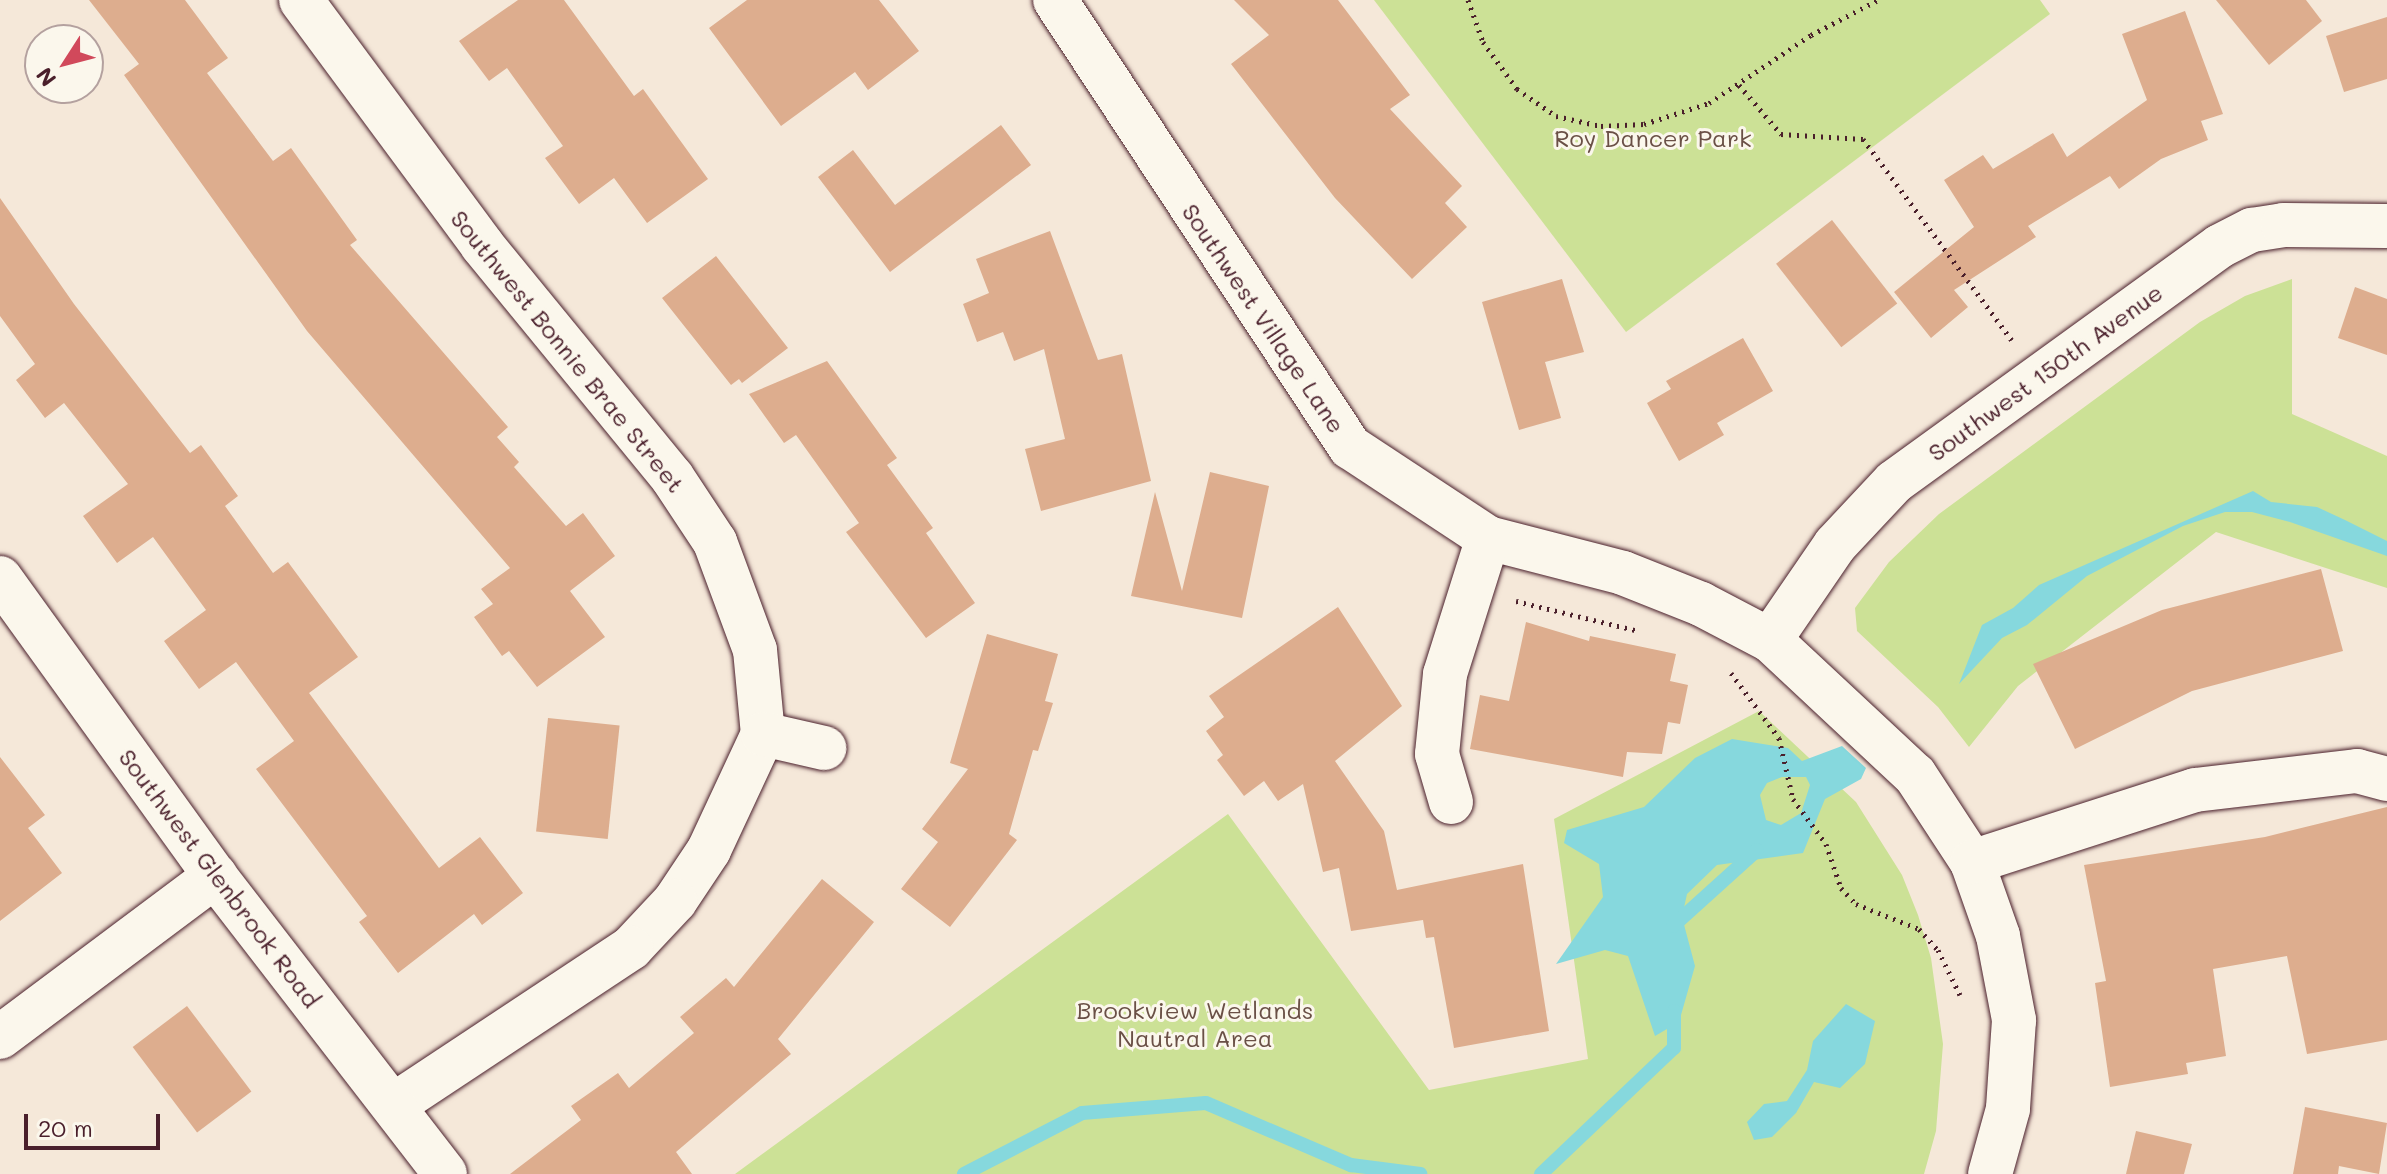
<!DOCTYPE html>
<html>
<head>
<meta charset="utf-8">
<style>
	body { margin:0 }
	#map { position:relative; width:2387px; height:1174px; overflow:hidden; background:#f5e8d9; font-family:Mali,sans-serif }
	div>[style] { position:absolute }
	.green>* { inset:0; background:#cce196 }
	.water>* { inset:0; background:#86d8dd }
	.stream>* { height:14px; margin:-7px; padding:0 7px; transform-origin:7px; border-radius:7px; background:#86d8dd }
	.building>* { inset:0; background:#ddad8e; transform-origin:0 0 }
	.path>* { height:5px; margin-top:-2.5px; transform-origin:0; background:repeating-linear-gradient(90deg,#4a1f2b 0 2px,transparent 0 8px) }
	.roads { filter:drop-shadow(0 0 2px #4a1f2b) drop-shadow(0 0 2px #4a1f2b) }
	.minor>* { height:44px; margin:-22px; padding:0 22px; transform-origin:22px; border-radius:22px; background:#fbf7ec }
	span { translate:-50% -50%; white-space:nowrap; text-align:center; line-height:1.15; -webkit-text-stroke:6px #fbf7ec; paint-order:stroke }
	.park-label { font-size:24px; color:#6a5046 }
	.street-label { font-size:24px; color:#4a1f2b }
	.north { position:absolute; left:24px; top:24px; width:80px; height:80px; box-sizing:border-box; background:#fbf7ec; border:2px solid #b4a19f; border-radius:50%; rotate:234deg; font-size:22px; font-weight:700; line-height:32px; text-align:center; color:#4a1f2b }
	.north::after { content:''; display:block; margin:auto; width:28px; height:36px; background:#d1495b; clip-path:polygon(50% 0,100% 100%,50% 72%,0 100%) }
	.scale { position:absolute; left:24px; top:1114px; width:136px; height:36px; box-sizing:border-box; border:4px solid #4a1f2b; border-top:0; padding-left:10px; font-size:24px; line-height:28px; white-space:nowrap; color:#4a1f2b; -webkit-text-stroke:6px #fbf7ec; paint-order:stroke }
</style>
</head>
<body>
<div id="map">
	<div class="green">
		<i style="clip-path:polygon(1374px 0,2040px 0,2050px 14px,1626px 332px)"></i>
		<i style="clip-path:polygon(2292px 279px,2292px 414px,2387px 456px,2387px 588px,2216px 532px,2018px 686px,1969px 747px,1938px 707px,1857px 631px,1855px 608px,1889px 562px,1939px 514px,2200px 322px,2245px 296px)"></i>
		<i style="clip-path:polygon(1759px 711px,1856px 802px,1902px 875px,1918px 915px,1931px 958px,1943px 1044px,1936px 1131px,1924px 1174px,735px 1174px,1228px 814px,1429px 1090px,1588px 1059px,1554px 819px)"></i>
	</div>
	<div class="water">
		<i style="clip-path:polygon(2253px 491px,2271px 502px,2317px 507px,2345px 520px,2387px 541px,2387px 556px,2290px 522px,2252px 512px,2225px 512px,2183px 526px,2087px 576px,2027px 625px,2002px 638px,1959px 684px,1982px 625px,2013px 608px,2039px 585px)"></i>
		<i style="clip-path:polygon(evenodd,1732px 739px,1788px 748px,1802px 761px,1842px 746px,1866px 768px,1861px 779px,1825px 799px,1803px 853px,1717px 865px,1687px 894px,1682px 917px,1695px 966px,1679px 1022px,1655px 1036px,1628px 956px,1605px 950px,1556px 964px,1603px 897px,1599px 864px,1564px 843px,1567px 830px,1644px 807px,1695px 758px,1732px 739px,1782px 777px,1806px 777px,1810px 785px,1801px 813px,1781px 825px,1766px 820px,1760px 795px,1767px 783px,1782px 777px)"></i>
		<i style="clip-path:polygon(1846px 1004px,1875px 1021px,1865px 1064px,1840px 1088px,1814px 1082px,1796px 1113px,1772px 1137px,1754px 1140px,1747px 1122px,1764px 1104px,1787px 1101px,1807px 1070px,1813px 1041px)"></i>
	</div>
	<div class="stream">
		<i style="left:1673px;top:926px;width:113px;rotate:-42.1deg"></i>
		<i style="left:964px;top:1174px;width:133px;rotate:-27.3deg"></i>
		<i style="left:1082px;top:1113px;width:124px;rotate:-4.6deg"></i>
		<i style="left:1206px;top:1103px;width:158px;rotate:23.2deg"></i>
		<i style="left:1351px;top:1165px;width:70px;rotate:7.4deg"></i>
		<i style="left:1541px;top:1174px;width:183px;rotate:-43.5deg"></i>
		<i style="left:1674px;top:1048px;width:37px;rotate:-90deg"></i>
	</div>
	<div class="building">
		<i style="clip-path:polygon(89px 0,185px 0,228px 58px,207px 73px,273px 161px,291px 148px,357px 240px,350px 245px,508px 427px,497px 437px,519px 462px,514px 467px,566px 526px,583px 513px,615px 556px,570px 591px,605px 637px,537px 687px,509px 651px,502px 656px,474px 617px,493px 604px,481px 589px,510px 568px,307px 331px,124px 75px,139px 64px)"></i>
		<i style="clip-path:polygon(518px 0,564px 0,634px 96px,643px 89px,708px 179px,647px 223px,614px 178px,579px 204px,545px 158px,563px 146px,507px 68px,489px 81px,459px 41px)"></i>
		<i style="clip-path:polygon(747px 0,879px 0,919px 51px,868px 90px,855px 72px,781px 126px,709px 28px)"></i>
		<i style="clip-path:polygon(1234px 0,1338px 0,1410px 95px,1390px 109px,1462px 186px,1445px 203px,1467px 227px,1412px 279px,1335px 198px,1231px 64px,1269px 35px)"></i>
		<i style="clip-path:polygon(2216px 0,2306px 0,2322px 21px,2269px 65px)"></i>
		<i style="clip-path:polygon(2185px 11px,2223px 114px,2201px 121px,2208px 140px,2161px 159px,2119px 189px,2110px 176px,2028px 226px,2036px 237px,1954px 290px,1968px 307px,1931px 338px,1894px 292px,1974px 227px,1944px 180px,1983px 155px,1993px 169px,2053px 133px,2067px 157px,2147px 100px,2122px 34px)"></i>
		<i style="clip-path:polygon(2387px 17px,2387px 79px,2344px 92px,2326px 36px)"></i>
		<i style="clip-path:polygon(1001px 125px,1031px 165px,890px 272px,818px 177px,853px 150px,895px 205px)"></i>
		<i style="clip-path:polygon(0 198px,74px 304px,190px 453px,201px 445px,238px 496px,225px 506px,273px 573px,288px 562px,358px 657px,309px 693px,439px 868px,480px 837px,523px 893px,482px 925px,474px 914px,398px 973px,359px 922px,367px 916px,256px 769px,294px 741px,236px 662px,199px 689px,164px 641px,206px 610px,153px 537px,117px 563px,83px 516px,128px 484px,64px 403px,45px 418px,16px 380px,35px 364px,0 316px)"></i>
		<i style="left:1832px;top:220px;width:106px;height:71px;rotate:52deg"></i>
		<i style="clip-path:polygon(1050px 231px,1098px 360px,1122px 354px,1151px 481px,1041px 511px,1025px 449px,1065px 439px,1044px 349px,1014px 361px,1003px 332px,977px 342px,963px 304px,989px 293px,976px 259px)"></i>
		<i style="clip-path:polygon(716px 256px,788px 348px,742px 383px,739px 379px,731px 385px,662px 298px)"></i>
		<i style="clip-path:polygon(1562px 279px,1584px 352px,1545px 362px,1561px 418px,1519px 430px,1482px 302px)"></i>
		<i style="clip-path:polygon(2355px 287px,2387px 299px,2387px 355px,2338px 338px)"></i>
		<i style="clip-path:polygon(1743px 338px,1773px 391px,1717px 423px,1724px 435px,1679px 461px,1647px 403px,1671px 389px,1666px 381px)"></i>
		<i style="clip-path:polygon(827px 361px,897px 458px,887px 465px,933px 528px,926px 533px,975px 603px,926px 638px,846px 532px,859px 523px,796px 435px,784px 443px,749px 394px)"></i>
		<i style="clip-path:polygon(1210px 472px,1269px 486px,1242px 618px,1131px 596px,1155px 492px,1182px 591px)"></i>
		<i style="clip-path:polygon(2321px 569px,2343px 651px,2192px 691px,2075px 749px,2033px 664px,2162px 610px)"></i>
		<i style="clip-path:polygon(1338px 607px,1402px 706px,1335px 761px,1384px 831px,1397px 890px,1523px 864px,1549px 1031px,1454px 1048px,1434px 937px,1426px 938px,1423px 920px,1351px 931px,1339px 868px,1323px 872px,1303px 784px,1278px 801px,1264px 781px,1244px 796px,1217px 760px,1223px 755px,1206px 731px,1224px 717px,1209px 696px)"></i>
		<i style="clip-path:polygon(1526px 622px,1589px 641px,1590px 636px,1676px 654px,1670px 681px,1688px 685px,1680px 724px,1668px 722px,1662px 754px,1627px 752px,1623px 777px,1470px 749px,1480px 695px,1509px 701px)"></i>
		<i style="clip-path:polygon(987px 634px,1058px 654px,1045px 701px,1053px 703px,1038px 751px,1033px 750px,1009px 834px,1017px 840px,950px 927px,901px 889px,938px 842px,922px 829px,968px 769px,950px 763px)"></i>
		<i style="left:548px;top:718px;width:72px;height:114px;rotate:6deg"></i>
		<i style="clip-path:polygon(0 757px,45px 815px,28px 828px,62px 873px,0 921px)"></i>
		<i style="clip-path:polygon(2387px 807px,2387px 1040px,2307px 1054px,2287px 956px,2213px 969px,2226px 1056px,2186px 1063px,2188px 1074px,2110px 1087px,2095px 983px,2106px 981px,2084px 865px,2265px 837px)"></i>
		<i style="clip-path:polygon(822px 879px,874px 922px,778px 1039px,791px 1054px,676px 1152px,692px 1174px,510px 1174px,581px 1120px,571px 1106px,618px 1073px,629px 1088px,694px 1033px,680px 1017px,726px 978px,734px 987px)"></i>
		<i style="left:187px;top:1006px;width:107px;height:68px;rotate:53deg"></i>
		<i style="clip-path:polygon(2305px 1107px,2387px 1123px,2379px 1174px,2339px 1166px,2338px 1174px,2293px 1174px)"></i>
		<i style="clip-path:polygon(2136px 1131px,2192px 1144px,2184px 1174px,2126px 1174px)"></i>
	</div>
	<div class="path">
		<i style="left:1468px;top:0;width:45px;rotate:70.3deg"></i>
		<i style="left:1483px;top:42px;width:58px;rotate:54.1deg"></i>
		<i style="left:1517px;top:89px;width:47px;rotate:34.7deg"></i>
		<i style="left:1556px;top:116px;width:46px;rotate:12.5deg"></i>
		<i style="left:1601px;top:126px;width:43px;rotate:-2.7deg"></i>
		<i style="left:1644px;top:124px;width:68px;rotate:-17.9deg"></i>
		<i style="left:1709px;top:103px;width:123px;rotate:-33.7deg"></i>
		<i style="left:1811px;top:35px;width:76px;rotate:-27.6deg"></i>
		<i style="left:1739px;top:85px;width:65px;rotate:49.4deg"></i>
		<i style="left:1781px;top:134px;width:82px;rotate:3.5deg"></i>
		<i style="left:1863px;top:139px;width:250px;rotate:53.5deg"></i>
		<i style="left:1516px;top:601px;width:127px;rotate:13.7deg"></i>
		<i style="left:1731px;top:673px;width:81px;rotate:53.6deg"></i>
		<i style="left:1779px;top:738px;width:63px;rotate:77.1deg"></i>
		<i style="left:1793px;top:799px;width:56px;rotate:53.7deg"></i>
		<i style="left:1826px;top:844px;width:46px;rotate:71.2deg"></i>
		<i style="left:1841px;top:888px;width:22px;rotate:47deg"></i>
		<i style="left:1856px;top:904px;width:68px;rotate:21.6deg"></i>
		<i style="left:1919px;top:929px;width:28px;rotate:48deg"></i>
		<i style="left:1938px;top:950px;width:50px;rotate:63.9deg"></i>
	</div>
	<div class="roads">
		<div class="minor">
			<i style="left:301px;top:0;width:305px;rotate:53.5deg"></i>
			<i style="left:482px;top:245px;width:300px;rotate:50.7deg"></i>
			<i style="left:672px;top:477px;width:78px;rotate:56.5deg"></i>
			<i style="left:715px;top:542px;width:115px;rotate:69.7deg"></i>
			<i style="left:755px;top:650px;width:84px;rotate:84.6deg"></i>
			<i style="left:763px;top:734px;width:128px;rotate:115deg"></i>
			<i style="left:709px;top:850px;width:61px;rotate:123.7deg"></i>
			<i style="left:675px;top:901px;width:64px;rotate:133.1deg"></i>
			<i style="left:631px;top:948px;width:283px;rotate:146.5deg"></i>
			<i style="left:1055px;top:0;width:536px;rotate:56.58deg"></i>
			<i style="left:1350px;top:447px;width:165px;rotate:33.4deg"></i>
			<i style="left:1488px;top:538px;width:139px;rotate:14.5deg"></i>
			<i style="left:1623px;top:573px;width:84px;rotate:21.7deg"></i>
			<i style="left:1701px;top:604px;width:78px;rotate:27.6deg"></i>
			<i style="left:1770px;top:640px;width:198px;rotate:43deg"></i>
			<i style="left:1915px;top:775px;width:104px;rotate:56.8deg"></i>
			<i style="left:1972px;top:862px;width:78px;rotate:70.6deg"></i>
			<i style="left:1998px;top:936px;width:86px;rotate:79.2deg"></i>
			<i style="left:2014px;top:1020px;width:89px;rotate:93.9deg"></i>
			<i style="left:2008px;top:1109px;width:67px;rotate:105.5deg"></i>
			<i style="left:0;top:578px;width:367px;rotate:54.2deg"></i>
			<i style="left:215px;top:876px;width:376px;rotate:52.3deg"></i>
			<i style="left:1770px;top:640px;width:115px;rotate:-55.6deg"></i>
			<i style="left:1835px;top:545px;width:86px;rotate:-46.9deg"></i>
			<i style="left:1894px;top:482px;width:402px;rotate:-35.9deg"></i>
			<i style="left:2220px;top:246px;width:36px;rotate:-27deg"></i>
			<i style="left:2252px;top:230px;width:31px;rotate:-9deg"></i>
			<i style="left:2283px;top:225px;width:104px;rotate:0.6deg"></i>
			<i style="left:763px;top:734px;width:63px;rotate:12.9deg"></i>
			<i style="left:1451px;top:802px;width:50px;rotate:-106.3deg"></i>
			<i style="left:1437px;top:754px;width:80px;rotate:-84.3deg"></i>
			<i style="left:1445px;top:674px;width:143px;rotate:-72.5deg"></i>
			<i style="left:1972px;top:862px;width:234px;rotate:-17.9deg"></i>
			<i style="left:2195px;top:790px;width:163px;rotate:-6.7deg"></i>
			<i style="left:2357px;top:771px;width:31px;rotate:15deg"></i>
			<i style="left:0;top:1037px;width:269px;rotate:-36.8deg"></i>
		</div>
	</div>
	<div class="park-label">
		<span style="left:1653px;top:138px">Roy Dancer Park</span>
		<span style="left:1195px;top:1024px">Brookview Wetlands<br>Nautral Area</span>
	</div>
	<div class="street-label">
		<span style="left:1264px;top:318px;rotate:56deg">Southwest Village Lane</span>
		<span style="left:568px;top:351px;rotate:51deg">Southwest Bonnie Brae Street</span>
		<span style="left:2045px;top:372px;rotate:-36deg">Southwest 150th Avenue</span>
		<span style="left:220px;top:878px;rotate:53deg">Southwest Glenbrook Road</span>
	</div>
	<div class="north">N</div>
	<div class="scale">20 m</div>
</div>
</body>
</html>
